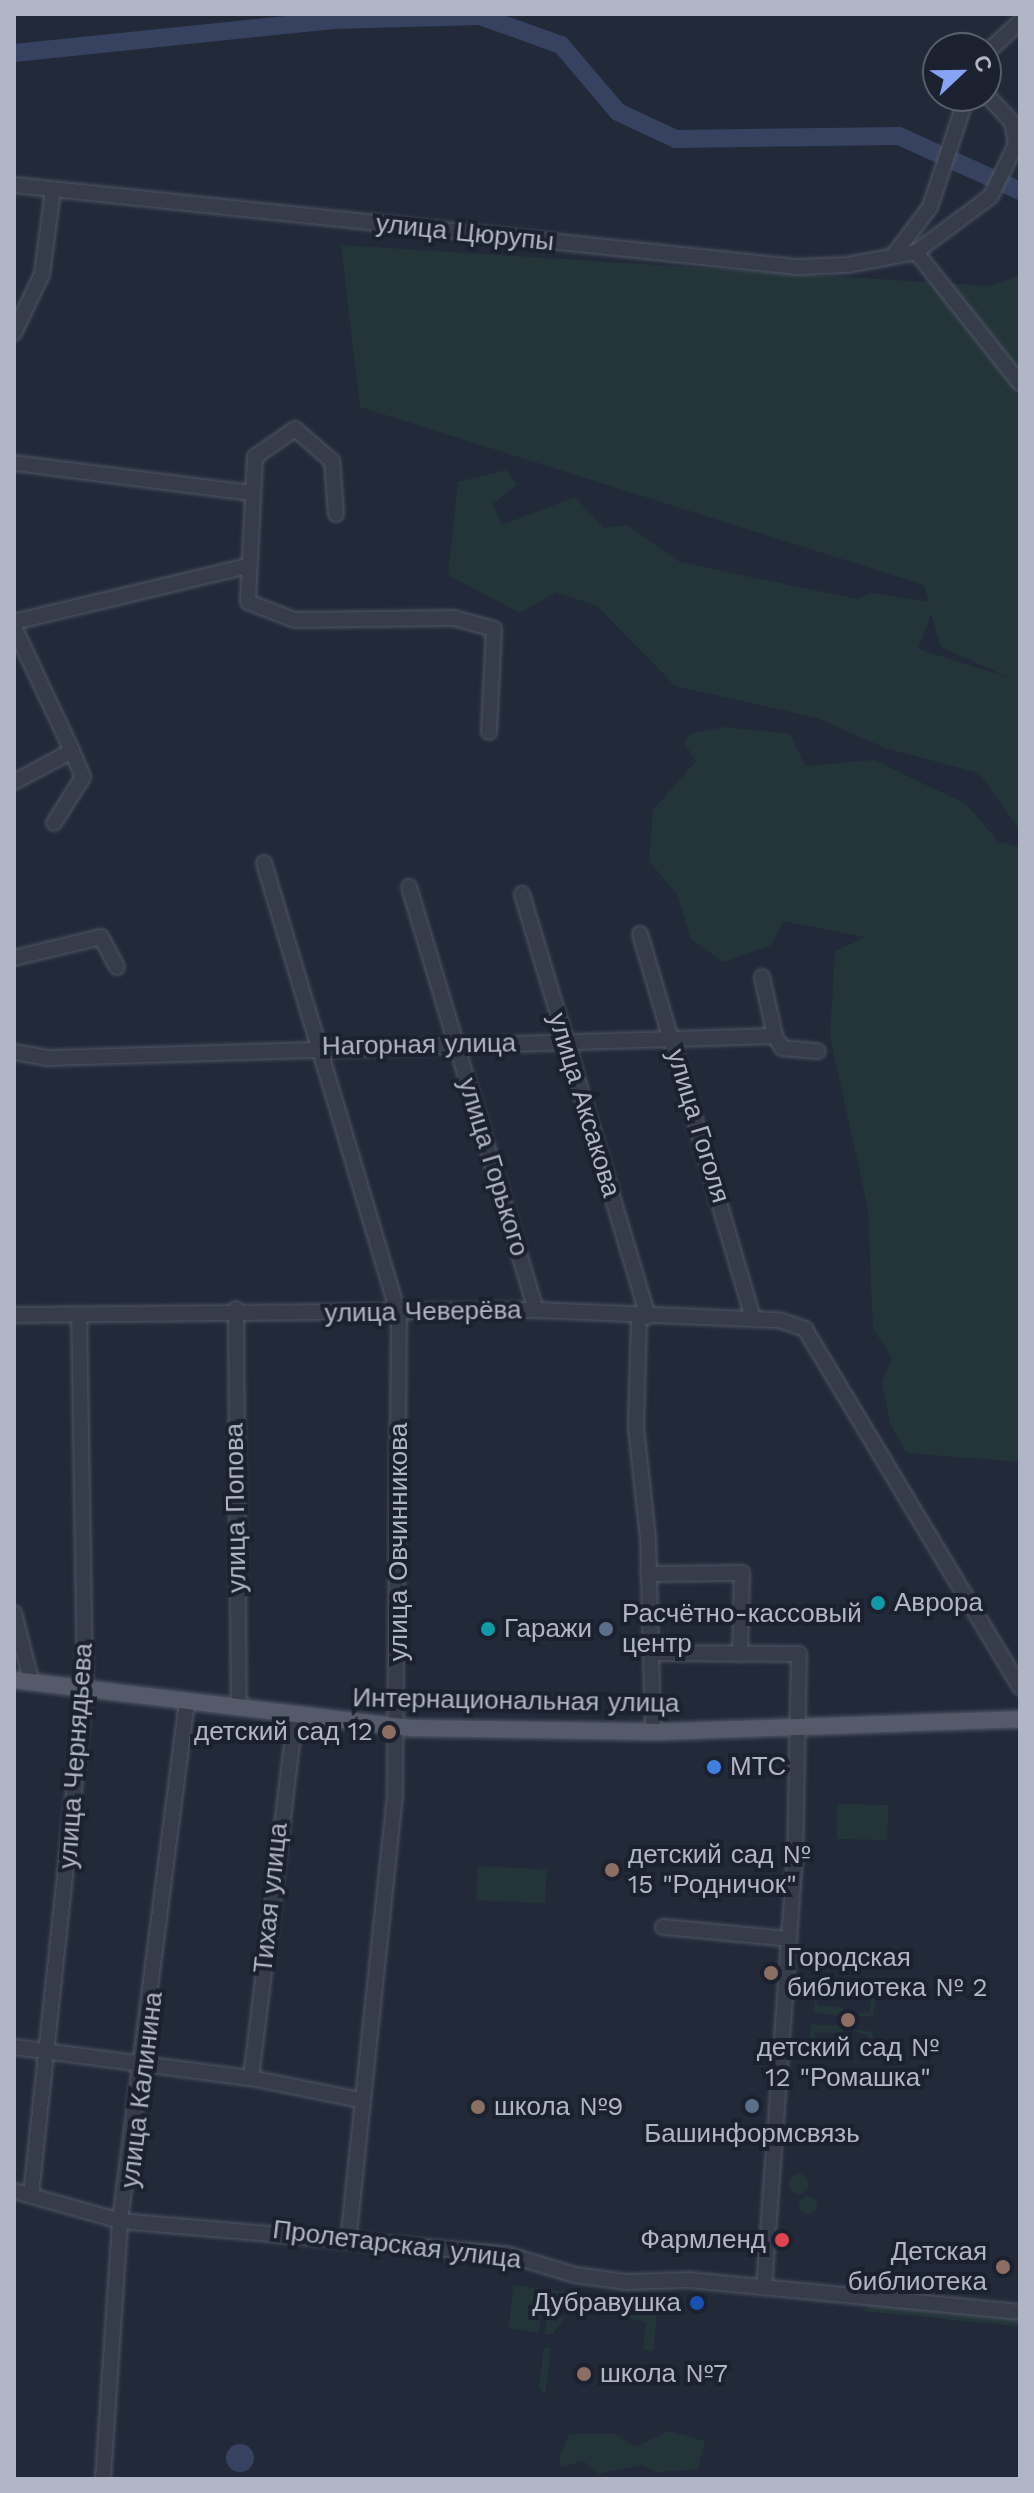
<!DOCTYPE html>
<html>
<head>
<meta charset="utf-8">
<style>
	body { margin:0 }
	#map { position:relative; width:1034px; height:2493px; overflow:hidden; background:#222939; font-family:"Work Sans",sans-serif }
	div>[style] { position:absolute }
	.green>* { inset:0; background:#24353a; transform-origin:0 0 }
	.round { border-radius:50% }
	.water>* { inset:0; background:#364260 }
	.river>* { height:18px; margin:-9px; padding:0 9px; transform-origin:9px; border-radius:9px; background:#364260 }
	.roads { filter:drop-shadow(0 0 2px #515665) drop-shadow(0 0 2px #515665) }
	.minor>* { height:14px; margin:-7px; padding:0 7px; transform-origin:7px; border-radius:7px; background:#363c4a }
	.major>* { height:16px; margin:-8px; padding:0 8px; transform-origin:8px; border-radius:8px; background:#545a6a }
	.dots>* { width:22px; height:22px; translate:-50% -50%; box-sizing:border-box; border:4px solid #1b212e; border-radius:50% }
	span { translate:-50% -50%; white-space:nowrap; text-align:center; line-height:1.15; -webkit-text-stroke:8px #1b212e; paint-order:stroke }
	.street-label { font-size:26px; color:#b1b6c6 }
	.poi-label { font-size:26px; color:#b1b6c6 }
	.left { translate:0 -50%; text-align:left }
	.right { translate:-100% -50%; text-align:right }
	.frame { position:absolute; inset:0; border:16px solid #b1b6c6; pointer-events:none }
	.north { position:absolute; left:922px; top:32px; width:80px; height:80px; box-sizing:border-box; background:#1b212e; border:2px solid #575d6b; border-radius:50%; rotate:68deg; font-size:22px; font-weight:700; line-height:32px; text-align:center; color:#b1b6c6 }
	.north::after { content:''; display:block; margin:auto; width:28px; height:36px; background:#87a4f4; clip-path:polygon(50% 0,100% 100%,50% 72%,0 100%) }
</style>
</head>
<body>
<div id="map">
	<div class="green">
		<i style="clip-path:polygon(evenodd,341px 245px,988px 286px,1020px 275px,1020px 830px,979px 773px,885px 748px,817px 718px,675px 686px,597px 606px,556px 592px,520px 613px,448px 575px,458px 482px,506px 470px,517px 485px,493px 504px,502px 525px,575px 497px,604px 528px,627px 525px,680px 562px,856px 599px,871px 593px,929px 602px,924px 585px,360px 407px,341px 245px,931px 614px,941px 647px,1010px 678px,918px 649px,931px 614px)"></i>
		<i style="clip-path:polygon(725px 727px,790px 734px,805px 766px,874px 760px,966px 804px,999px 842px,1020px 847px,1020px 1462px,906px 1453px,890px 1423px,882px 1382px,892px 1358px,873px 1329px,868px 1209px,830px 1037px,835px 951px,866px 937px,783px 921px,771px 945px,723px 962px,690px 938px,678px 896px,649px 861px,653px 810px,696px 761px,684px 743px,691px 733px)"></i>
		<i style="left:837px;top:1804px;width:51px;height:35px;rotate:1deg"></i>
		<i style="left:478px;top:1866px;width:69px;height:34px;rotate:3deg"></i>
		<i style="clip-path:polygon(816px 1984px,844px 1987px,819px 1988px,817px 2005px,844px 2008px,843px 2017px,814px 2012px)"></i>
		<i style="clip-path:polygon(851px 1987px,878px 1990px,873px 2017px,853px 2015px,870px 2011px,871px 1994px)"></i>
		<i style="clip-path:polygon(811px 2024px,843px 2026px,842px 2034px,815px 2032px,814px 2049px,838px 2055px,808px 2052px)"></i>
		<i style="clip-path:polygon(851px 2029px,873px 2032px,871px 2057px,846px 2056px,866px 2054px,868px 2036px)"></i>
		<i class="round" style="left:789px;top:2174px;width:20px;height:20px"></i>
		<i class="round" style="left:799px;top:2196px;width:18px;height:18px"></i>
		<i style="clip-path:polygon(513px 2285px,590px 2295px,589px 2306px,541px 2309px,539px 2333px,509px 2328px)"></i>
		<i style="clip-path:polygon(605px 2297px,658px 2304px,653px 2351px,643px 2350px,646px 2323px,605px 2311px)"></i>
		<i style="clip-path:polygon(872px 2304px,1006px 2317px,1020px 2319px,1020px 2327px,863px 2311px)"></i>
		<i style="clip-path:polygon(566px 2316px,553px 2334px,545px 2334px,547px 2317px)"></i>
		<i style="clip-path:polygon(551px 2347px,545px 2395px,539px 2388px,544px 2348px)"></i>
		<i style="clip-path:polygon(669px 2431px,705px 2441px,698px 2469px,658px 2472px,641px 2465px,599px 2474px,583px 2461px,561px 2467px,559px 2459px,569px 2434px,615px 2434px,635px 2447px)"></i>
	</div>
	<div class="water">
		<i class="round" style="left:226px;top:2444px;width:28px;height:28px"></i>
	</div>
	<div class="river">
		<i style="left:14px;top:53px;width:321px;rotate:-5.9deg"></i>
		<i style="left:333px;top:20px;width:147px;rotate:-1.6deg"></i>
		<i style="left:480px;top:16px;width:86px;rotate:19.7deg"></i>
		<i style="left:561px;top:45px;width:88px;rotate:49.6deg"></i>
		<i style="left:618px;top:112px;width:64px;rotate:25deg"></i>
		<i style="left:676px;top:139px;width:223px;rotate:-0.8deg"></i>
		<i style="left:899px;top:136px;width:133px;rotate:24.4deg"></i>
	</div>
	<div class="roads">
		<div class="minor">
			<i style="left:986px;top:53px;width:46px;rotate:-42.4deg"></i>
			<i style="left:14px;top:185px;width:787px;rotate:5.98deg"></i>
			<i style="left:797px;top:267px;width:50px;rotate:-2.3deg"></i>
			<i style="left:847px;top:265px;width:70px;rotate:-10.7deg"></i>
			<i style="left:916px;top:252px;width:94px;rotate:-36.7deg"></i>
			<i style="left:991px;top:196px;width:58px;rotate:-64.3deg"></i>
			<i style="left:1016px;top:144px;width:22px;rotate:-100deg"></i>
			<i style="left:1012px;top:122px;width:38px;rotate:-133deg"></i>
			<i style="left:916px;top:252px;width:167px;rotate:51.6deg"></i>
			<i style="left:893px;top:256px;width:61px;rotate:-52.9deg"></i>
			<i style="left:930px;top:207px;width:117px;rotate:-71.6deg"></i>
			<i style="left:14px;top:333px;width:65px;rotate:-64.6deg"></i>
			<i style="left:42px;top:274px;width:85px;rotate:-82.5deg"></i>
			<i style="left:14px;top:463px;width:238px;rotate:7.2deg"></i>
			<i style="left:336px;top:514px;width:53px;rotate:-94.3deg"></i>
			<i style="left:332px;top:461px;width:49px;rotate:-139.1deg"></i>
			<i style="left:295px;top:429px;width:49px;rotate:145deg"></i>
			<i style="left:255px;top:457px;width:145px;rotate:92.8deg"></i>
			<i style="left:248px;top:602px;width:50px;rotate:21deg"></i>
			<i style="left:295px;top:620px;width:159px;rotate:-0.7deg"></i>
			<i style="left:454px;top:618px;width:41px;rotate:15.4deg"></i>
			<i style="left:494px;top:629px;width:103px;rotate:92.8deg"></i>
			<i style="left:14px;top:622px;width:240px;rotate:-13.5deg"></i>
			<i style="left:14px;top:627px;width:137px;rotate:64.9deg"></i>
			<i style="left:72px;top:751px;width:66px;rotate:151.9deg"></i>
			<i style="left:54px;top:823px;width:54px;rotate:-57.8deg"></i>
			<i style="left:83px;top:777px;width:28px;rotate:-113deg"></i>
			<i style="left:264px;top:863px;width:473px;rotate:73.4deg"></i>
			<i style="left:399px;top:1316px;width:479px;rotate:90.5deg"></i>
			<i style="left:395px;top:1795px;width:447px;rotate:96deg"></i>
			<i style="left:409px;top:887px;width:442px;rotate:73.3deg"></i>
			<i style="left:522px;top:894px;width:441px;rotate:73.4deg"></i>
			<i style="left:640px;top:934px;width:401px;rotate:73.6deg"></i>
			<i style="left:14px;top:958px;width:89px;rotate:-13.6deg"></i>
			<i style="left:101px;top:937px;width:34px;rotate:62deg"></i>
			<i style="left:762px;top:977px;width:60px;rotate:77.6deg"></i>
			<i style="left:14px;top:1052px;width:36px;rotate:10deg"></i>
			<i style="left:49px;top:1058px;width:726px;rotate:-1.74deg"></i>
			<i style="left:775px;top:1036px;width:14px;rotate:60deg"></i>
			<i style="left:782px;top:1048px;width:36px;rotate:5deg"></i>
			<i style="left:236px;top:1309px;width:397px;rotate:89.6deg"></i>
			<i style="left:14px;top:1315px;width:522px;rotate:-0.55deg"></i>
			<i style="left:536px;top:1310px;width:243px;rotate:2.4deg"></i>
			<i style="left:779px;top:1320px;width:28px;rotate:19deg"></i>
			<i style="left:805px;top:1329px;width:418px;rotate:59deg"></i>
			<i style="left:639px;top:1318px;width:110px;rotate:91.6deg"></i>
			<i style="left:636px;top:1428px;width:111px;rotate:83.8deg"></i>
			<i style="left:648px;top:1538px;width:194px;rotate:88.5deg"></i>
			<i style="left:648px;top:1574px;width:94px;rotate:-0.6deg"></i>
			<i style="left:742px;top:1573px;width:81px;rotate:91.4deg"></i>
			<i style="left:14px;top:1613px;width:69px;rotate:75.8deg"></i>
			<i style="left:651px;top:1653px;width:148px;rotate:0.4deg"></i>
			<i style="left:799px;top:1654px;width:202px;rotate:91.1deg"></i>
			<i style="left:795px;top:1856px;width:432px;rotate:94.1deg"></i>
			<i style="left:663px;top:1927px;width:127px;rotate:5.4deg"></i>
			<i style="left:14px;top:2047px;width:239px;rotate:7.5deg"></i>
			<i style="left:251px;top:2078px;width:111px;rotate:11.4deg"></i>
			<i style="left:251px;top:2078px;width:363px;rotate:-83deg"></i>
			<i style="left:14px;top:2191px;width:110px;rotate:15.8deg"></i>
			<i style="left:120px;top:2221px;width:387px;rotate:4.9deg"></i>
			<i style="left:506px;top:2254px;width:72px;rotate:16.9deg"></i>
			<i style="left:575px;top:2275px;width:52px;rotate:7.7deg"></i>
			<i style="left:627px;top:2282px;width:61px;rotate:-1.9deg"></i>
			<i style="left:688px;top:2280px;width:334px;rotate:5.5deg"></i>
			<i style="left:31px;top:2195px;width:511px;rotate:-83.93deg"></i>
			<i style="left:85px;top:1687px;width:373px;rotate:-90.9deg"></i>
			<i style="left:103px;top:2479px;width:259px;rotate:-86.2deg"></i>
			<i style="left:120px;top:2221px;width:524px;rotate:-82.66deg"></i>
		</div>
		<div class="major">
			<i style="left:14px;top:1680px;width:399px;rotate:6.9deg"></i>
			<i style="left:410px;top:1728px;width:243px;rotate:0.9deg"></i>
			<i style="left:653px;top:1732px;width:367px;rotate:-2deg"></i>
		</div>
	</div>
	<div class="dots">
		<i style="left:878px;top:1603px;background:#0f9aa8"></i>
		<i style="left:488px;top:1629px;background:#0f9aa8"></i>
		<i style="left:606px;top:1629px;background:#5c6f8a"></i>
		<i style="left:389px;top:1732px;background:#8d6e63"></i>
		<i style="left:714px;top:1767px;background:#3f7fe0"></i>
		<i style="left:612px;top:1870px;background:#8d6e63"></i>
		<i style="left:771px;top:1973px;background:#8d6e63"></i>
		<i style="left:848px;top:2020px;background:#8d6e63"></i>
		<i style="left:752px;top:2106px;background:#5c6f8a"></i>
		<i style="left:478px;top:2107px;background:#8d6e63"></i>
		<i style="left:782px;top:2240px;background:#e0444e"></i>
		<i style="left:1003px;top:2267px;background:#8d6e63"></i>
		<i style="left:697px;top:2303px;background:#1a4fb4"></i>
		<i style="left:584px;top:2374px;background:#8d6e63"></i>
	</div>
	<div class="street-label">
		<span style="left:465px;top:233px;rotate:6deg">улица Цюрупы</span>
		<span style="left:419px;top:1045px;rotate:-1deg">Нагорная улица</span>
		<span style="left:584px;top:1105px;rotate:73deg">улица Аксакова</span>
		<span style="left:698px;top:1126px;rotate:73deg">улица Гоголя</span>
		<span style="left:493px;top:1167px;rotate:73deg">улица Горького</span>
		<span style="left:423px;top:1312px;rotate:-1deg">улица Чеверёва</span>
		<span style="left:236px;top:1508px;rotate:-91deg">улица Попова</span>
		<span style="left:399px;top:1542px;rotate:-90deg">улица Овчинникова</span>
		<span style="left:516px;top:1701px;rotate:1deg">Интернациональная улица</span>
		<span style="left:76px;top:1756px;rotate:-86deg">улица Чернядьева</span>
		<span style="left:271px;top:1898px;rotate:-84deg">Тихая улица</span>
		<span style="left:142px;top:2090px;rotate:-83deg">улица Калинина</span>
		<span style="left:397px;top:2245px;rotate:7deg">Пролетарская улица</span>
	</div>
	<div class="poi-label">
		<span class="left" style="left:894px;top:1603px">Аврора</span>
		<span class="left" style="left:622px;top:1629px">Расчётно-кассовый<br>центр</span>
		<span class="left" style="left:504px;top:1629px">Гаражи</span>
		<span class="right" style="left:373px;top:1732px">детский сад 12</span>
		<span class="left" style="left:730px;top:1767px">МТС</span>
		<span class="left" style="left:628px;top:1870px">детский сад №<br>15 "Родничок"</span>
		<span class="left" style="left:787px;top:1973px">Городская<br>библиотека № 2</span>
		<span style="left:848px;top:2063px">детский сад №<br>12 "Ромашка"</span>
		<span class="left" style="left:494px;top:2107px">школа №9</span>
		<span style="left:752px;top:2134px">Башинформсвязь</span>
		<span class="right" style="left:766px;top:2240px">Фармленд</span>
		<span class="right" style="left:987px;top:2267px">Детская<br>библиотека</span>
		<span class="right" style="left:681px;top:2303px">Дубравушка</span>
		<span class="left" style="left:600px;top:2374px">школа №7</span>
	</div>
	<div class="frame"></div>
	<div class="north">С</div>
</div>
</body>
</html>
